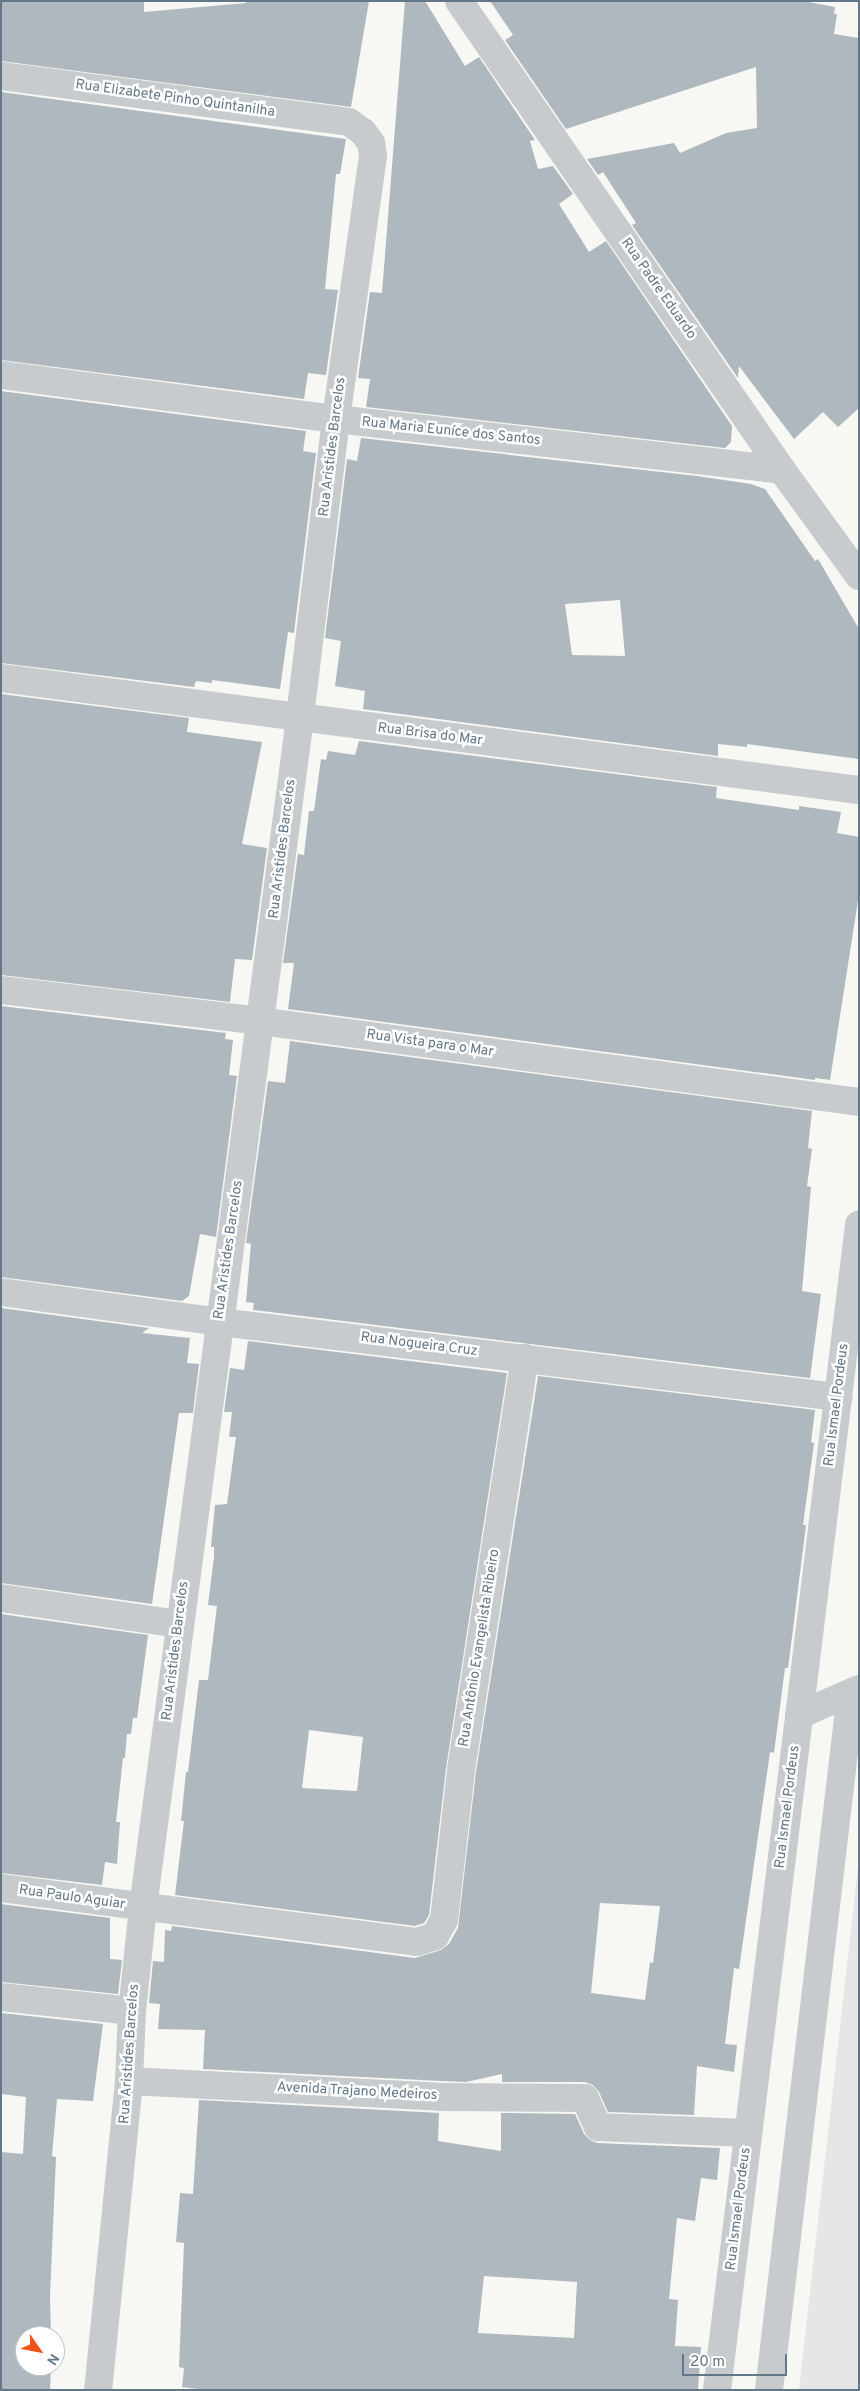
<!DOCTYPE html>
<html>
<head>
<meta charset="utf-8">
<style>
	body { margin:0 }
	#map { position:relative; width:860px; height:2391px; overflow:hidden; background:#f7f7f4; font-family:Overpass,sans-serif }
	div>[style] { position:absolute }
	.built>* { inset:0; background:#e5e6e5 }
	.building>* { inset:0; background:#afb8be }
	.minor>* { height:28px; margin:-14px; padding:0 14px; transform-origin:14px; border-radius:14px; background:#c7cbce }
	span { translate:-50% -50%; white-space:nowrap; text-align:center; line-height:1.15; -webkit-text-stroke:5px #fff; paint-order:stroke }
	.street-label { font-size:14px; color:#637788 }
	.frame { position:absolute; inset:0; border:2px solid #637788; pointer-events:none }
	.north { position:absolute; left:15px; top:2326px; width:50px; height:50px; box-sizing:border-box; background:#fff; border:1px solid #c1c9cf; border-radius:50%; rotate:123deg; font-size:14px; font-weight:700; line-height:20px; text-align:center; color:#637788 }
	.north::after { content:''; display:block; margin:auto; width:18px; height:22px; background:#f45017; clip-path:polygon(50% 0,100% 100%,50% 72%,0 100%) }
	.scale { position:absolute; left:682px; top:2354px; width:105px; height:22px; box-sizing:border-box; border:2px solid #637788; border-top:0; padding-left:6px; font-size:15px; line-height:18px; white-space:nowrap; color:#637788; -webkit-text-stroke:4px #fff; paint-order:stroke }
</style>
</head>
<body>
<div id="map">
	<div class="built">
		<i style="clip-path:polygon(859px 1859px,859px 2390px,799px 2390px)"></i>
	</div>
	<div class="building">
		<i style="clip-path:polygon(1px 1px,144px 1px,144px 12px,246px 3px,245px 1px,369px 1px,351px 107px,1px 61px)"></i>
		<i style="clip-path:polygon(405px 1px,425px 1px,465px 66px,479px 57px,535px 140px,530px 141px,538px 169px,553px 166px,573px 194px,559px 204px,589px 252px,606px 241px,732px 426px,731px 442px,725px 448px,366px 407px,370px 379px,358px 378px,370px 292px,382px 293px)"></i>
		<i style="clip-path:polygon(490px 1px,803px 1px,835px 7px,834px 14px,837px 14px,834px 34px,859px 38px,859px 408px,838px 427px,823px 412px,794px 439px,739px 366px,738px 378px,632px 225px,636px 223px,603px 172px,598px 175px,587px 159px,674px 143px,680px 153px,726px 133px,757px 128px,756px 67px,566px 129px,505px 40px,513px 35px)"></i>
		<i style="clip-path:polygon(1px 92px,346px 139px,340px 174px,336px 174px,325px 289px,338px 290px,326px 375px,308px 373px,304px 399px,1px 360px)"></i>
		<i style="clip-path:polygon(1px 391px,306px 431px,303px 451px,316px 453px,294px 633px,288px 632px,280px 689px,212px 680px,212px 683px,196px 681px,194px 687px,1px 663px)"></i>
		<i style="clip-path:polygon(evenodd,361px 438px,697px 476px,751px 484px,765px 489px,815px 561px,818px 559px,859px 629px,859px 759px,747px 744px,747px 747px,718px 744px,718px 756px,363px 709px,365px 691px,335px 686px,341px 641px,325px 638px,347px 459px,357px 461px,361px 438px,620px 600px,625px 656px,572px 655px,565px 604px,620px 600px)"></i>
		<i style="clip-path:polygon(1px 694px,189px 718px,187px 732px,262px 742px,242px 844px,267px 848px,252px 960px,235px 959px,230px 1002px,1px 975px)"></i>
		<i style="clip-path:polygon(359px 741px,717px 787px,716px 798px,799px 810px,799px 806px,841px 812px,837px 833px,859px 837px,859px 894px,830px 1080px,815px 1078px,815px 1080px,288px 1009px,294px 963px,283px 963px,298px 854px,304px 855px,309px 811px,314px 811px,321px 759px,326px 760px,328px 751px,355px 755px)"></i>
		<i style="clip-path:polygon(1px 1006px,226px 1033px,225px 1039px,233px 1040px,229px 1075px,237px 1076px,216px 1237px,200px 1234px,189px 1296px,182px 1301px,1px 1277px)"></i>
		<i style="clip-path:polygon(290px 1041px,812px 1111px,808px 1148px,812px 1149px,807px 1186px,811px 1187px,802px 1291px,821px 1294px,810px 1378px,253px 1310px,254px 1303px,246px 1302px,251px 1244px,246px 1243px,268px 1081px,285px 1083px)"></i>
		<i style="clip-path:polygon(1px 1308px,149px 1328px,142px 1333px,190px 1338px,187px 1363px,199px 1364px,193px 1413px,179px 1413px,152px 1604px,1px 1583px)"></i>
		<i style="clip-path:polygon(evenodd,248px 1341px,507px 1373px,446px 1768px,429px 1915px,424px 1923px,415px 1926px,175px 1895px,184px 1821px,181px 1821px,186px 1772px,188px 1772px,199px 1680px,208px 1680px,217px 1606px,208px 1605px,214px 1557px,214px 1547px,211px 1547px,215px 1505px,227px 1504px,236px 1437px,229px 1437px,232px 1412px,224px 1412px,230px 1368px,244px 1370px,248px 1341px,309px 1730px,363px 1737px,357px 1791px,302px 1788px,309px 1730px)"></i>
		<i style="clip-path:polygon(evenodd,538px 1376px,815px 1410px,811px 1442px,814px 1443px,803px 1525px,806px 1525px,790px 1653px,788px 1668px,785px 1668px,774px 1753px,770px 1752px,739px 1969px,734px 1968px,725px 2044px,737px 2045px,734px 2072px,697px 2066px,694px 2115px,608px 2112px,599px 2092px,593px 2085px,585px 2082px,502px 2082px,502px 2074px,466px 2082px,441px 2081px,203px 2069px,205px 2030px,158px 2029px,160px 2004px,149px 2003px,153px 1961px,164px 1962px,165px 1930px,171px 1931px,172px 1926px,415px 1958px,441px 1950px,449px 1944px,458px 1928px,476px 1772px,538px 1376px,600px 1903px,660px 1906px,653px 1963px,650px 1962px,645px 2000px,591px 1993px,600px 1903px)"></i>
		<i style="clip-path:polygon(1px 1614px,148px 1635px,137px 1718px,133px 1718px,131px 1734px,127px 1734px,125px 1758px,123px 1758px,116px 1822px,120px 1822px,117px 1864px,105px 1862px,102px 1885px,1px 1873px)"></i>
		<i style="clip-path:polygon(1px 1904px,110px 1918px,110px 1959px,122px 1960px,118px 1994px,1px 1982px)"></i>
		<i style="clip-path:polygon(1px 2013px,103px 2024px,93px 2101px,57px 2099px,52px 2156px,56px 2157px,50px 2296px,51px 2336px,25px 2336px,25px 2366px,51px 2366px,50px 2390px,1px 2390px,1px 2152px,23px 2154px,26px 2097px,1px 2094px)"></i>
		<i style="clip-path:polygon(evenodd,199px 2100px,439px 2113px,438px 2141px,501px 2151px,501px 2113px,575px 2114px,584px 2134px,590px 2140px,597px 2143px,720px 2148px,717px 2180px,701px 2178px,695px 2221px,677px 2218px,669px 2299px,678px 2300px,675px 2346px,701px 2347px,698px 2389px,206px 2390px,182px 2387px,184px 2368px,179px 2367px,184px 2243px,176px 2242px,180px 2193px,193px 2194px,199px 2100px,484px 2276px,577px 2282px,574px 2338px,478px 2333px,484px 2276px)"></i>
	</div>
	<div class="minor">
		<i style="left:459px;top:1px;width:569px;rotate:55.44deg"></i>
		<i style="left:782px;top:470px;width:131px;rotate:54deg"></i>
		<i style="left:1px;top:76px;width:351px;rotate:7.5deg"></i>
		<i style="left:349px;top:122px;width:17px;rotate:36deg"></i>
		<i style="left:363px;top:132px;width:14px;rotate:54deg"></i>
		<i style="left:371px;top:143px;width:13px;rotate:81deg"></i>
		<i style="left:373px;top:156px;width:266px;rotate:98deg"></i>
		<i style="left:336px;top:419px;width:301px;rotate:96.9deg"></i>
		<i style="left:300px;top:718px;width:1199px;rotate:97.52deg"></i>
		<i style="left:143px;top:1907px;width:105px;rotate:96deg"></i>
		<i style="left:132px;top:2011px;width:70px;rotate:92.5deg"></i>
		<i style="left:129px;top:2081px;width:311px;rotate:95.7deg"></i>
		<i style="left:1px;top:375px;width:338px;rotate:7.5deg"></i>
		<i style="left:336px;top:419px;width:449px;rotate:6.5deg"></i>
		<i style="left:1px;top:678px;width:865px;rotate:7.44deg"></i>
		<i style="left:1px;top:990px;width:261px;rotate:6.8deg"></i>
		<i style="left:260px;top:1021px;width:604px;rotate:7.7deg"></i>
		<i style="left:1px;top:1292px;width:221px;rotate:7.8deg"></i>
		<i style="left:220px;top:1322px;width:623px;rotate:6.92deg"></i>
		<i style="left:1px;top:1598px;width:180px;rotate:8.3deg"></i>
		<i style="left:799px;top:1715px;width:65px;rotate:-23.4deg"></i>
		<i style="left:1px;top:1888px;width:419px;rotate:7.4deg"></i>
		<i style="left:417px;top:1942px;width:19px;rotate:-18deg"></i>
		<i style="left:435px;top:1936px;width:18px;rotate:-61deg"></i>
		<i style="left:444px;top:1920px;width:151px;rotate:-83.5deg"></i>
		<i style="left:461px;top:1770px;width:417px;rotate:-81.2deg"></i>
		<i style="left:1px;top:1997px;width:132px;rotate:6.1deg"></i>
		<i style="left:129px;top:2081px;width:312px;rotate:2.9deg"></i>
		<i style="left:441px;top:2097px;width:144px;rotate:0.4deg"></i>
		<i style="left:585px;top:2098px;width:32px;rotate:66deg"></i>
		<i style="left:598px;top:2127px;width:150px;rotate:2.3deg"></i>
		<i style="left:717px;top:2390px;width:1174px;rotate:-83.05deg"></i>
		<i style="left:769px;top:2390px;width:702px;rotate:-83.29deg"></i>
	</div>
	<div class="street-label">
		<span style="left:175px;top:99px;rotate:8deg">Rua Elizabete Pinho Quintanilha</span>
		<span style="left:658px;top:289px;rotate:55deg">Rua Padre Eduardo</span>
		<span style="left:451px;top:432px;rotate:6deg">Rua Maria Euníce dos Santos</span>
		<span style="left:333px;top:447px;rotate:-83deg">Rua Aristides Barcelos</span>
		<span style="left:430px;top:735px;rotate:7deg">Rua Brisa do Mar</span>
		<span style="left:283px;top:849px;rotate:-83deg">Rua Aristides Barcelos</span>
		<span style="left:430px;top:1044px;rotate:8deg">Rua Vista para o Mar</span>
		<span style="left:229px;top:1250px;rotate:-82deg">Rua Aristides Barcelos</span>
		<span style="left:419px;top:1345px;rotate:7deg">Rua Nogueira Cruz</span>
		<span style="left:837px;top:1405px;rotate:-83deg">Rua Ismael Pordeus</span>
		<span style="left:480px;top:1648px;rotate:-81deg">Rua Antônio Evangelista Ribeiro</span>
		<span style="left:176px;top:1651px;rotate:-83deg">Rua Aristides Barcelos</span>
		<span style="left:788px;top:1807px;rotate:-83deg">Rua Ismael Pordeus</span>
		<span style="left:72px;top:1898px;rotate:8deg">Rua Paulo Aguiar</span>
		<span style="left:130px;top:2054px;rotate:-86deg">Rua Aristides Barcelos</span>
		<span style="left:357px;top:2092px;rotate:3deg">Avenida Trajano Medeiros</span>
		<span style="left:739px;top:2209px;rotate:-83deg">Rua Ismael Pordeus</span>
	</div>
	<div class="frame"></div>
	<div class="north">N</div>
	<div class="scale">20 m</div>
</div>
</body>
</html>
